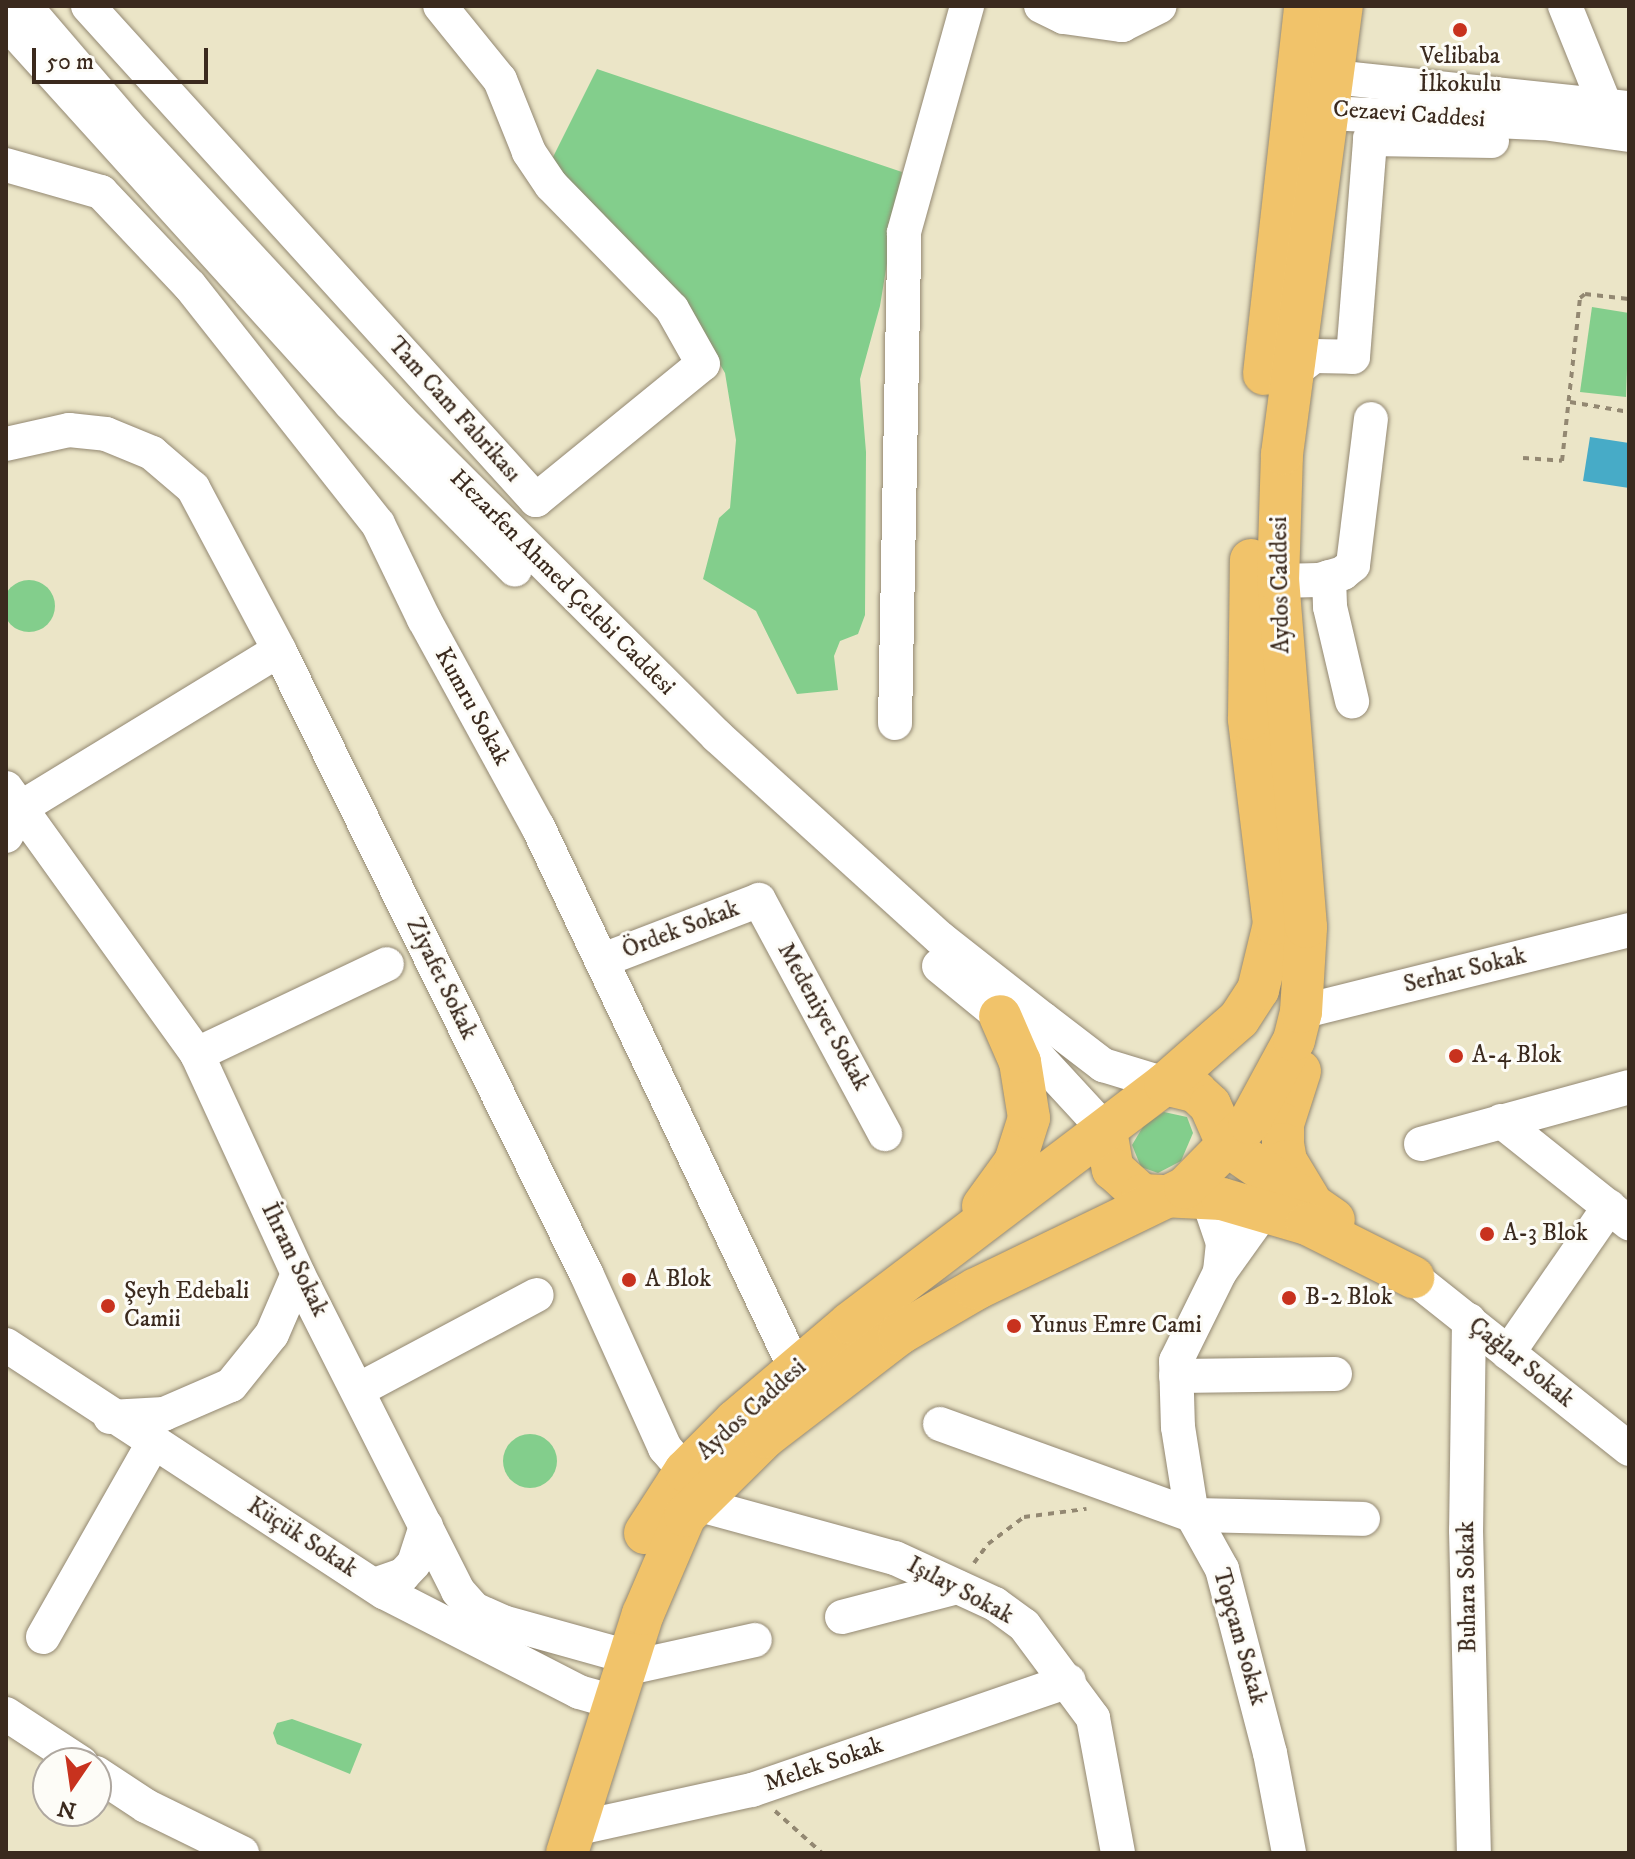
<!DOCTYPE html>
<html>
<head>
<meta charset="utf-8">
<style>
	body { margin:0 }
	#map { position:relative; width:1635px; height:1859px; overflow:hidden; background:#ebe5c7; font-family:"IM FELL DW Pica",serif }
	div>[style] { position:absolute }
	.green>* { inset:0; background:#83ce8c }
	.round { border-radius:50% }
	.water>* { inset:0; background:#47abc7 }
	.path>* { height:4px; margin-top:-2px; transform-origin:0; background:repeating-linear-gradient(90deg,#938872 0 6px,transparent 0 12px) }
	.roads { filter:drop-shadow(0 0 2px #938872) drop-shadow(0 0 2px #938872) }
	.minor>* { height:34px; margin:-17px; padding:0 17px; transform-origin:17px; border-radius:17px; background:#fff }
	.major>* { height:42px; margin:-21px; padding:0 21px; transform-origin:21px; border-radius:21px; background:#f1c36a }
	.dots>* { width:22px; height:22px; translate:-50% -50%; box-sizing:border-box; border:4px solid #fdfcf7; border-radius:50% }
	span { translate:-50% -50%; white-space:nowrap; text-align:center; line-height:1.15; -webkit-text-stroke:6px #fdfcf7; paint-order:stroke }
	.poi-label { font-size:24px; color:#3b2a1e }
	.left { translate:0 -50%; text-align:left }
	.street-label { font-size:24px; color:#3b2a1e }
	.frame { position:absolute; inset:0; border:8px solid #3b2a1e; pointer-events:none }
	.north { position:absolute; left:32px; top:1747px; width:80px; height:80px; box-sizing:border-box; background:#fdfcf7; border:2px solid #afa8a0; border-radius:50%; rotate:193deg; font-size:22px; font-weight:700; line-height:32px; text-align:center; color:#3b2a1e }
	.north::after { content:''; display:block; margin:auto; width:28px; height:36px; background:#c8321e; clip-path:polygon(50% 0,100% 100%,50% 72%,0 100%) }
	.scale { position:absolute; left:32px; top:48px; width:176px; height:36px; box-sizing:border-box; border:4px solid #3b2a1e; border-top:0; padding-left:10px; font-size:24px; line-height:28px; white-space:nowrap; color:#3b2a1e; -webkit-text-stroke:6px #fdfcf7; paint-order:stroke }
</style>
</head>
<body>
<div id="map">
	<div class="green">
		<i style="clip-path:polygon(597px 69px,902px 172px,880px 306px,860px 379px,866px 452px,865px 615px,858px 634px,840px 641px,834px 656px,838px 690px,797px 694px,756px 611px,703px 579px,719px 518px,730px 508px,736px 440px,725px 373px,703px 335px,551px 161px)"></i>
		<i style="clip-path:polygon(1592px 307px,1629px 313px,1626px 397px,1580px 392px)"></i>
		<i class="round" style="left:3px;top:580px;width:52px;height:52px"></i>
		<i style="clip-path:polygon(1164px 1112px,1187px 1117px,1193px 1133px,1181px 1161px,1158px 1173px,1141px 1167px,1132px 1145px,1144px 1125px)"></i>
		<i class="round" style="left:503px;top:1434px;width:54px;height:54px"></i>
		<i style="clip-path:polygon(292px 1719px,362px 1744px,350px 1774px,277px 1744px,273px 1733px,277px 1723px)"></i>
	</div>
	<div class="water">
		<i style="clip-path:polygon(1590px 437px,1629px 443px,1629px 488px,1583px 481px)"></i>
	</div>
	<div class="path">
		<i style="left:1570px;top:402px;width:60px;rotate:9.6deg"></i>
		<i style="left:1523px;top:458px;width:39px;rotate:4deg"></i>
		<i style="left:1562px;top:461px;width:164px;rotate:-83.7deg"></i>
		<i style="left:1580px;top:298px;width:6px;rotate:-39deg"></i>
		<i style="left:1585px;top:294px;width:44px;rotate:6.5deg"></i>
		<i style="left:974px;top:1563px;width:24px;rotate:-54deg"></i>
		<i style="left:988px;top:1544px;width:45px;rotate:-36.9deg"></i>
		<i style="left:1024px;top:1517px;width:63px;rotate:-7.4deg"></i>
		<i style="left:775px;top:1811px;width:63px;rotate:41.8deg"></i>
	</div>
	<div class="roads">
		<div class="minor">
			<i style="left:25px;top:6px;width:155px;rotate:49.4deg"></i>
			<i style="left:126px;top:124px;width:402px;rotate:47.2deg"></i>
			<i style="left:399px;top:419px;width:449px;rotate:44.9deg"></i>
			<i style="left:717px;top:736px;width:301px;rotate:42.2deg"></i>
			<i style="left:940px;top:938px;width:131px;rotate:38.2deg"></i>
			<i style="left:1043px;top:1019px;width:76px;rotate:37.5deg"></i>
			<i style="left:1103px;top:1065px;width:65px;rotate:17deg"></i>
			<i style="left:88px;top:6px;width:667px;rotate:47.8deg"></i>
			<i style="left:536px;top:500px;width:215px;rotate:-39.2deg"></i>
			<i style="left:703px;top:364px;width:63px;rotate:-119.4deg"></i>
			<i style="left:672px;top:309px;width:173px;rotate:-134.3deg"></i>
			<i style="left:551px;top:185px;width:40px;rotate:-124deg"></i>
			<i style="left:529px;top:152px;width:78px;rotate:-111.9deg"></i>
			<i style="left:500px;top:80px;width:95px;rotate:-129deg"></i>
			<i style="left:1041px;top:6px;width:25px;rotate:26deg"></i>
			<i style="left:1064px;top:17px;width:59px;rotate:7.9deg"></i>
			<i style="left:1122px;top:25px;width:42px;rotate:-26.6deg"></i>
			<i style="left:1565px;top:6px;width:107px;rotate:68deg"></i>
			<i style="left:6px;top:22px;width:515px;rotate:47.91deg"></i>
			<i style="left:351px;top:404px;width:233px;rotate:45.3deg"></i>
			<i style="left:1308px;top:85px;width:26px;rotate:-18deg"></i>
			<i style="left:1333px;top:77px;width:298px;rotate:6deg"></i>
			<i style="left:1307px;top:100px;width:24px;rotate:33deg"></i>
			<i style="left:1327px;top:113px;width:216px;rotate:2.7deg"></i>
			<i style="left:1543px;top:123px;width:87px;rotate:7.9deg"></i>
			<i style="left:6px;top:165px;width:99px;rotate:15.9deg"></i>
			<i style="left:101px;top:192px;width:129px;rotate:46.6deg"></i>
			<i style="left:190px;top:286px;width:303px;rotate:51.7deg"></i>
			<i style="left:378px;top:524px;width:106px;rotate:64.2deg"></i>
			<i style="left:424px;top:619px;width:237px;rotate:61.3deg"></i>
			<i style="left:538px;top:827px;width:601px;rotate:64.59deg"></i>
			<i style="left:1292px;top:373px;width:28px;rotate:-38deg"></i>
			<i style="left:1314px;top:356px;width:39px;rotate:1deg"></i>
			<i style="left:1353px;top:357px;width:219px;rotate:-85.5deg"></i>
			<i style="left:1370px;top:139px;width:122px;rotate:0.9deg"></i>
			<i style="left:6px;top:444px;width:65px;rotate:-12.5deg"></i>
			<i style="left:69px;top:430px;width:37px;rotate:6deg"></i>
			<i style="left:106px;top:434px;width:50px;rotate:22.4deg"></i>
			<i style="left:152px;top:453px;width:54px;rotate:40.5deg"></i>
			<i style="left:193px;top:488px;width:183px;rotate:62deg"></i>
			<i style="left:279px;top:650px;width:695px;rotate:63.77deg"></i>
			<i style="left:586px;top:1273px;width:192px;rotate:65.7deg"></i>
			<i style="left:665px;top:1448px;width:30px;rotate:49deg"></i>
			<i style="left:1329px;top:577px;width:30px;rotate:88deg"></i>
			<i style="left:1330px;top:607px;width:97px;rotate:76.8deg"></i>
			<i style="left:1278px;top:581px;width:41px;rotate:-1.4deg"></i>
			<i style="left:1319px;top:580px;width:25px;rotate:-16deg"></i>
			<i style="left:1343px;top:573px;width:13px;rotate:-39deg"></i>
			<i style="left:1353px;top:565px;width:147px;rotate:-83deg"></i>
			<i style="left:895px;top:723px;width:491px;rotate:-88.9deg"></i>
			<i style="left:904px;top:232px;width:235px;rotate:-74.4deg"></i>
			<i style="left:6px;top:788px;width:327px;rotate:54.3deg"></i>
			<i style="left:197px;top:1054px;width:242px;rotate:65.3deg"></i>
			<i style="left:298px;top:1274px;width:355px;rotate:63.2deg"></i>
			<i style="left:458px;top:1591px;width:24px;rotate:48deg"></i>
			<i style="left:474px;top:1609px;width:32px;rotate:24deg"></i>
			<i style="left:503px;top:1622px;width:130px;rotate:15.6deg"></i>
			<i style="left:6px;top:836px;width:33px;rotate:-61deg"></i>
			<i style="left:22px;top:807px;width:301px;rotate:-31.4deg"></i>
			<i style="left:603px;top:960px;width:167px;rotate:-21deg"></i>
			<i style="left:759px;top:900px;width:266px;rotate:61.7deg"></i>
			<i style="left:939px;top:966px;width:79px;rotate:39.3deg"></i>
			<i style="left:1000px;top:1016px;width:156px;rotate:47.3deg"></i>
			<i style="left:1301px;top:1012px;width:338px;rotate:-14deg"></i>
			<i style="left:197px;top:1054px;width:210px;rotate:-25.3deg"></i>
			<i style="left:1501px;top:1121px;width:164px;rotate:38.6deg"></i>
			<i style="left:1421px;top:1144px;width:216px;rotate:-15.3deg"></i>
			<i style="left:1208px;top:1199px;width:46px;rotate:71.2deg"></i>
			<i style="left:1223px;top:1243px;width:29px;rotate:96deg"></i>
			<i style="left:1220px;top:1272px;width:99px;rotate:116.3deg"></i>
			<i style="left:1176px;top:1361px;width:66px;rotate:88.3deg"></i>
			<i style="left:1178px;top:1427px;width:89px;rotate:81deg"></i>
			<i style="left:1192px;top:1515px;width:62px;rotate:60.9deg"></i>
			<i style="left:1222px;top:1569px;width:190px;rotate:75.4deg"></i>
			<i style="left:1270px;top:1753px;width:102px;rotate:79.2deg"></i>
			<i style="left:1220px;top:1272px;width:100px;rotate:-54.4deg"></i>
			<i style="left:1413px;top:1277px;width:276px;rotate:38.5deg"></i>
			<i style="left:1469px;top:1320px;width:210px;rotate:90.8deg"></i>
			<i style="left:1466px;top:1530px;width:323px;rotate:88.6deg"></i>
			<i style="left:6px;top:1345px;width:452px;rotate:33.2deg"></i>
			<i style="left:384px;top:1592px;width:219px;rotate:27.1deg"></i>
			<i style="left:579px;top:1692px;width:35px;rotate:16deg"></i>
			<i style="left:1508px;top:1353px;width:178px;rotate:-55.3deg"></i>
			<i style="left:1176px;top:1376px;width:159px;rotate:-0.7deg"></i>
			<i style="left:360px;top:1389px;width:200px;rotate:-28deg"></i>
			<i style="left:110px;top:1417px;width:54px;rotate:-3.2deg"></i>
			<i style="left:164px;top:1414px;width:73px;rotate:-23.4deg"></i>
			<i style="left:231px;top:1385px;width:65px;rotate:-51.2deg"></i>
			<i style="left:272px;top:1334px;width:65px;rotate:-66.6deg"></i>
			<i style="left:940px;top:1424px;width:268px;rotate:19.9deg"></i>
			<i style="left:1192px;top:1515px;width:171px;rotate:1.3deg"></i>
			<i style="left:697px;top:1504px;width:205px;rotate:15.3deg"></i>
			<i style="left:895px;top:1558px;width:110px;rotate:24.7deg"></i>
			<i style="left:995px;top:1604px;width:36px;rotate:36deg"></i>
			<i style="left:1024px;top:1625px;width:116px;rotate:53.4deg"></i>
			<i style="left:1093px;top:1718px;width:137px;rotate:79.5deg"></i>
			<i style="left:374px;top:1585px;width:31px;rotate:-19deg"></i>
			<i style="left:403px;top:1575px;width:16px;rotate:-47deg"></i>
			<i style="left:414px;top:1563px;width:39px;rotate:-72deg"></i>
			<i style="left:842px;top:1617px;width:119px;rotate:-14.6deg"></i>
			<i style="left:43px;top:1637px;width:223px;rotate:-60.4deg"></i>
			<i style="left:624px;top:1669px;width:134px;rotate:-12.5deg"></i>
			<i style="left:6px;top:1714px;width:90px;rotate:33.2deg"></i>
			<i style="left:96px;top:1773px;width:60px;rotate:33.4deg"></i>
			<i style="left:146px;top:1806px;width:107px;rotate:26.1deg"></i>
			<i style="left:574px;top:1829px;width:182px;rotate:-12.4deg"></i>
			<i style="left:752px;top:1790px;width:335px;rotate:-19deg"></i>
		</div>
		<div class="major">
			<i style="left:1264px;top:374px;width:370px;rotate:-83.6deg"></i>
			<i style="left:1300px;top:1071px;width:56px;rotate:107.8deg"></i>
			<i style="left:1283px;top:1124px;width:20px;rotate:90deg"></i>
			<i style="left:1283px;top:1144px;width:17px;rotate:80deg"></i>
			<i style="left:1286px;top:1161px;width:44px;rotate:58.8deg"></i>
			<i style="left:1165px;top:1084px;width:32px;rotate:14deg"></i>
			<i style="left:1196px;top:1092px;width:19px;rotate:43deg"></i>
			<i style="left:1210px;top:1105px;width:45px;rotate:66.3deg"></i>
			<i style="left:1228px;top:1146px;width:129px;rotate:34.9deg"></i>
			<i style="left:1106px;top:1131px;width:39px;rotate:80deg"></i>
			<i style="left:1113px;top:1169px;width:39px;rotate:42deg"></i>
			<i style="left:1142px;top:1195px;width:80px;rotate:2.9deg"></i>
			<i style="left:1222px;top:1199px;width:89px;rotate:16.4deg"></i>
			<i style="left:1307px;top:1224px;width:119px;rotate:26.6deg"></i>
			<i style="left:983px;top:1206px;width:54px;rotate:-54deg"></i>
			<i style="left:1015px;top:1162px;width:46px;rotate:-72.3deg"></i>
			<i style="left:1029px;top:1118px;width:57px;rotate:-99.1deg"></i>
			<i style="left:1020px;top:1062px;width:50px;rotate:-113.5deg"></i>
			<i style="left:645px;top:1533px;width:74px;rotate:-57.2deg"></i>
			<i style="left:685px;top:1471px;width:71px;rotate:-45deg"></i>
			<i style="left:735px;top:1421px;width:151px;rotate:-40.4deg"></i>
			<i style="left:850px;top:1323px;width:395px;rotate:-37.2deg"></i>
			<i style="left:1165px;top:1084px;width:98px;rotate:-41.3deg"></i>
			<i style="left:1239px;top:1019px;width:35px;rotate:-57deg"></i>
			<i style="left:1258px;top:990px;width:68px;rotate:-76.4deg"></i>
			<i style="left:1274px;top:924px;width:207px;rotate:-97deg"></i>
			<i style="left:1249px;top:719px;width:159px;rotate:-89.3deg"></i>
			<i style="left:567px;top:1853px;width:251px;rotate:-72.4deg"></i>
			<i style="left:643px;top:1614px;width:107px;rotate:-66.8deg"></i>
			<i style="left:685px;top:1516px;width:112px;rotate:-44.6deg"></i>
			<i style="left:765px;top:1437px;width:169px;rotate:-37.5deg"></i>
			<i style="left:899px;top:1334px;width:89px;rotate:-30.3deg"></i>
			<i style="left:976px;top:1289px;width:232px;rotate:-25.8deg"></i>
			<i style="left:1185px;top:1188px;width:91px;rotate:-45.4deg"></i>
			<i style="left:1249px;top:1123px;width:94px;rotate:-61.5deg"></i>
			<i style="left:1294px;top:1040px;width:29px;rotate:-76deg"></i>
			<i style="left:1301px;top:1012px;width:85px;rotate:-86.6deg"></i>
			<i style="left:1306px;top:927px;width:347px;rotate:-94.6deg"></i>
			<i style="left:1278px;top:581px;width:127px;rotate:-88.2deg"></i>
			<i style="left:1282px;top:454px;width:452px;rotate:-82.4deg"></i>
		</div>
	</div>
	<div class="dots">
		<i style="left:1460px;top:30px;background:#c8321e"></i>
		<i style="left:1456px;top:1056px;background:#c8321e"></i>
		<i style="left:1487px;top:1234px;background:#c8321e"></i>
		<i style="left:629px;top:1280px;background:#c8321e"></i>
		<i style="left:1289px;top:1298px;background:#c8321e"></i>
		<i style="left:108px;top:1306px;background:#c8321e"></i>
		<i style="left:1014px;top:1326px;background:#c8321e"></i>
	</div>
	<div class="poi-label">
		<span style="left:1460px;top:71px">Velibaba<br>İlkokulu</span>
		<span class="left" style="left:1472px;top:1056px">A-4 Blok</span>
		<span class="left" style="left:1503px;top:1234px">A-3 Blok</span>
		<span class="left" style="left:645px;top:1280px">A Blok</span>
		<span class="left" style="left:124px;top:1306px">Şeyh Edebali<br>Camii</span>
		<span class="left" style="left:1305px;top:1298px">B-2 Blok</span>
		<span class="left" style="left:1030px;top:1326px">Yunus Emre Cami</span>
	</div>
	<div class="street-label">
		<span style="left:1409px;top:115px;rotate:4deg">Cezaevi Caddesi</span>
		<span style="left:454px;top:410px;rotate:48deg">Tam Cam Fabrikası</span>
		<span style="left:562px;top:583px;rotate:45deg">Hezarfen Ahmed Çelebi Caddesi</span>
		<span style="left:1281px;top:585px;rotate:-91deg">Aydos Caddesi</span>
		<span style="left:472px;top:707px;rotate:61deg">Kumru Sokak</span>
		<span style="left:681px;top:930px;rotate:-21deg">Ördek Sokak</span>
		<span style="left:1465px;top:971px;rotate:-14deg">Serhat Sokak</span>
		<span style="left:441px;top:979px;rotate:64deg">Ziyafet Sokak</span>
		<span style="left:823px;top:1017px;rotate:61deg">Medeniyet Sokak</span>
		<span style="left:294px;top:1260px;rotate:64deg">İhram Sokak</span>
		<span style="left:1521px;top:1363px;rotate:39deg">Çağlar Sokak</span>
		<span style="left:752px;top:1410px;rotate:-42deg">Aydos Caddesi</span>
		<span style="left:302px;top:1538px;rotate:33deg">Küçük Sokak</span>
		<span style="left:1468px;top:1587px;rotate:-91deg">Buhara Sokak</span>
		<span style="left:960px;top:1591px;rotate:28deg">Işılay Sokak</span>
		<span style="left:1239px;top:1637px;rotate:74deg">Topçam Sokak</span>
		<span style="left:824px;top:1765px;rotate:-19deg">Melek Sokak</span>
	</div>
	<div class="frame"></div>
	<div class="north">N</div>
	<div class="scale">50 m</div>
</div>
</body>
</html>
